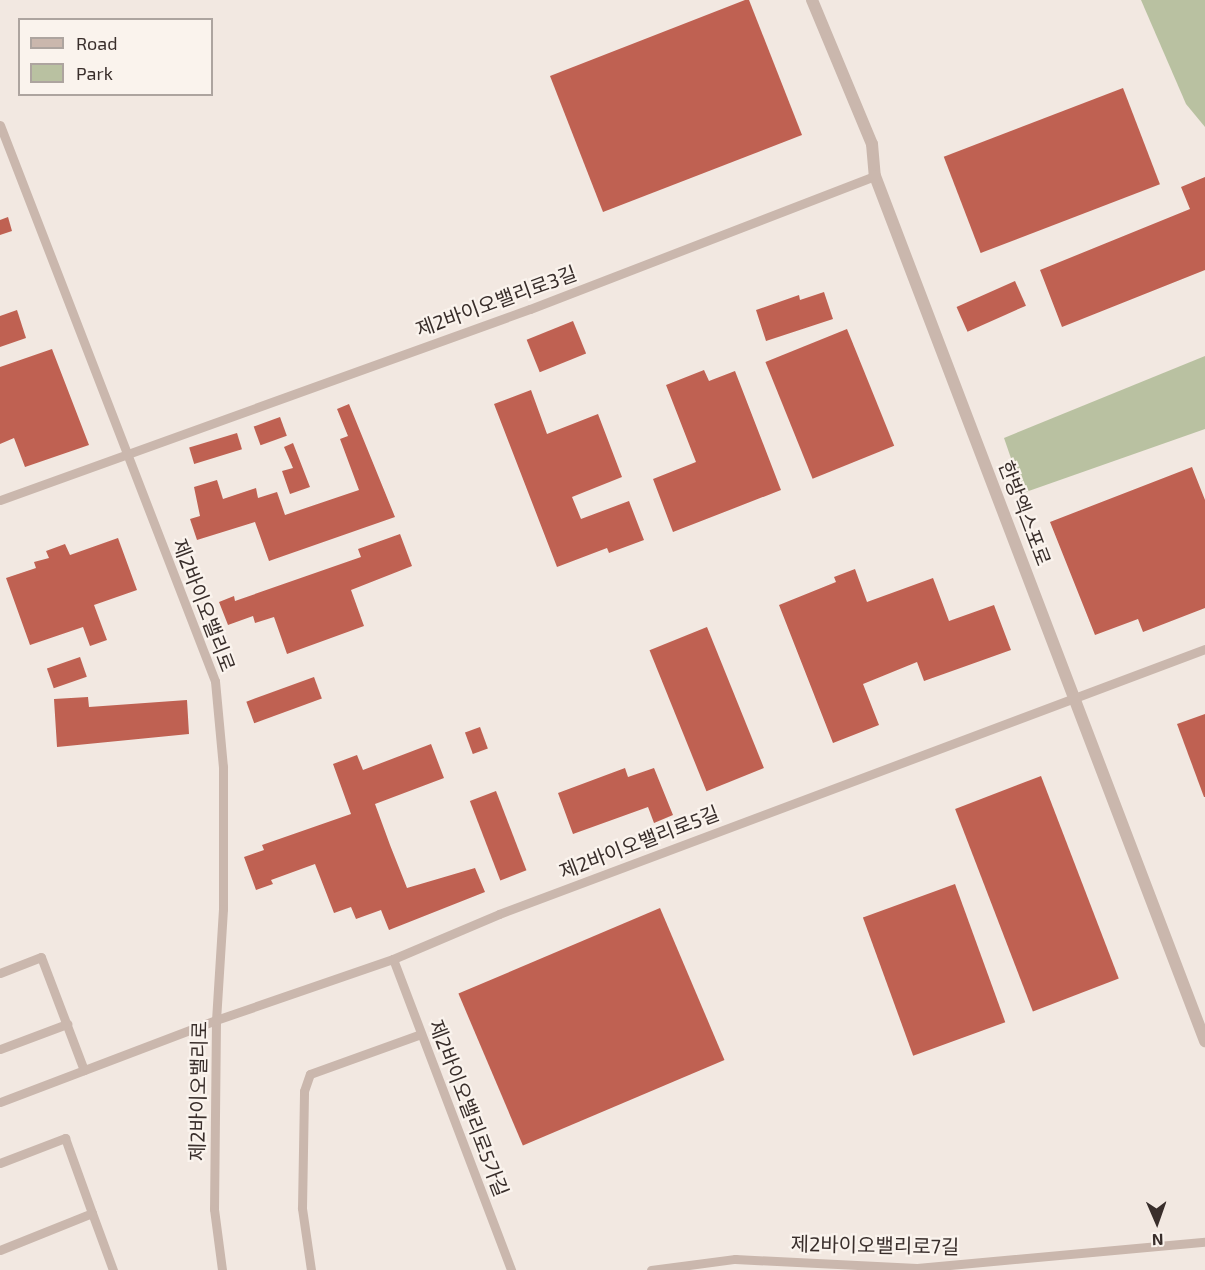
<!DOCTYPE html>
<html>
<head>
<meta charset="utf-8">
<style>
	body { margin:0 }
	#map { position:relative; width:1205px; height:1270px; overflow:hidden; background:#f2e8e1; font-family:"Exo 2","Noto Sans KR",sans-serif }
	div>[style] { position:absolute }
	.green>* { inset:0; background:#b9c1a1 }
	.building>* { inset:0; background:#bf6152; transform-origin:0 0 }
	.minor>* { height:9px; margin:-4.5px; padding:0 4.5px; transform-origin:4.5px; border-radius:4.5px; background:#cab7ad }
	.tertiary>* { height:12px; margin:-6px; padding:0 6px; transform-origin:6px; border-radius:6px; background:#cab7ad }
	span { translate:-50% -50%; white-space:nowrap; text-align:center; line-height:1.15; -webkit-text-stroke:4.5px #faf3ed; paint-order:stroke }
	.street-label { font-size:20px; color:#392e2b }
	.legend { position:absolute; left:18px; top:18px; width:195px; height:78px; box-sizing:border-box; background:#faf3ed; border:2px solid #ada49f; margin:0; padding:8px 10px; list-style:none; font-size:18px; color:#392e2b }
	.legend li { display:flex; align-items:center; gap:12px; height:30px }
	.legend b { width:30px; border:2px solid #ada49f }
	.north { position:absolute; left:1127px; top:1192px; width:60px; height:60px; -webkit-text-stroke:4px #faf3ed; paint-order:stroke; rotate:178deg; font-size:16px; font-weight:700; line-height:24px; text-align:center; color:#392e2b }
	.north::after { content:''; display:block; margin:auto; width:21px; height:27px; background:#392e2b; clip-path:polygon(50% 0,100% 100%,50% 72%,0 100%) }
</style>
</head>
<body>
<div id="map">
	<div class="green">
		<i style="clip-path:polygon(1141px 0,1205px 0,1205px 127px,1186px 104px)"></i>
		<i style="clip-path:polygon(1205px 356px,1205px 429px,1023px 493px,1004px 438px)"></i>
	</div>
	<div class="building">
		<i style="clip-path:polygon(745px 0,749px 0,802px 135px,603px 212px,550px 76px)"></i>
		<i style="left:1123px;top:88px;width:103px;height:192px;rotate:69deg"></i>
		<i style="clip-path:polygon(1205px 177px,1205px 270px,1062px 327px,1040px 270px,1190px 209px,1181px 187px)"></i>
		<i style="clip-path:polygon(8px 217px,12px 231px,0 235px,0 220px)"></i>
		<i style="left:1015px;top:281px;width:27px;height:64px;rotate:66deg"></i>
		<i style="clip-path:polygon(824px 292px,833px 319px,766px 341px,756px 310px,799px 295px,800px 300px)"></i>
		<i style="clip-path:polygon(17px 310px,26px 338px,0 347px,0 316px)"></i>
		<i style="left:573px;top:321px;width:35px;height:50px;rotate:68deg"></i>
		<i style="left:847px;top:329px;width:126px;height:88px;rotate:68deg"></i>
		<i style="clip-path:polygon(52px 349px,89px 445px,25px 467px,14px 438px,0 444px,0 367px)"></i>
		<i style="clip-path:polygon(704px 370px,709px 381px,735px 371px,781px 490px,673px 532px,653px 479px,696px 462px,666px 385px)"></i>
		<i style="clip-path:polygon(531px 390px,547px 434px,598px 414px,622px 477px,572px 497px,581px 519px,629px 501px,644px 540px,609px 553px,607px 548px,557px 567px,494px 404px)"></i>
		<i style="clip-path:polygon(349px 404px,395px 517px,269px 561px,255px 522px,197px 540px,190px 519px,200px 516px,194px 487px,217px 480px,223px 499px,256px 488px,258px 498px,277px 492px,285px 515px,359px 490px,340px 439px,348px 436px,337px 409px)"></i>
		<i style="left:280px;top:417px;width:20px;height:28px;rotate:70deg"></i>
		<i style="left:237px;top:433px;width:17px;height:50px;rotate:73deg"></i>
		<i style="clip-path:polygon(293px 443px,310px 487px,290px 494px,282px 471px,293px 468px,284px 447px)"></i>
		<i style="clip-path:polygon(1192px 467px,1205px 500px,1205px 608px,1143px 632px,1138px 619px,1095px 635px,1050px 522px)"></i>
		<i style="clip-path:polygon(400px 534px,412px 566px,351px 590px,364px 626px,287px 654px,274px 617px,255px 623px,253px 616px,228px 625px,219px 602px,234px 596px,235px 601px,361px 557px,358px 549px)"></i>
		<i style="clip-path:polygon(118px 538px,137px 590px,94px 605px,107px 640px,90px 646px,83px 627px,30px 645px,6px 578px,36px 568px,34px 562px,49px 558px,46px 551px,65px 544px,70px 555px)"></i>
		<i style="clip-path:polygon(855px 569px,867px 602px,933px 578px,949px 621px,994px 605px,1011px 650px,924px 681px,917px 662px,863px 684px,879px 725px,833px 743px,779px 605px,836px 582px,834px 577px)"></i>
		<i style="left:707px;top:627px;width:152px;height:62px;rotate:68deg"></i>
		<i style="left:80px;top:657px;width:21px;height:35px;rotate:71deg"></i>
		<i style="left:314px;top:677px;width:23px;height:72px;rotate:70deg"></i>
		<i style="clip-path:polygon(88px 697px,89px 707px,187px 700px,189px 734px,57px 747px,54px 699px)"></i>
		<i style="clip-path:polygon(1205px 714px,1205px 797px,1204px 797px,1177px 724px)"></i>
		<i style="left:480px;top:727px;width:23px;height:16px;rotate:70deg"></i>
		<i style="clip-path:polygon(431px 744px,444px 778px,375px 804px,390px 845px,407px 888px,475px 868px,485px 892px,389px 930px,381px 910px,356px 919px,351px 907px,334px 913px,315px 864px,271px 880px,273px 884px,256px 890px,244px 857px,264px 850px,262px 845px,351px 814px,333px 764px,357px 755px,363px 770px)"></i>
		<i style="clip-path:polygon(625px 768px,628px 777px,654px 768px,673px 815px,654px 823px,648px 807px,573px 834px,558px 793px)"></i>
		<i style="left:1041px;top:776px;width:217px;height:92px;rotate:69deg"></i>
		<i style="left:496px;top:791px;width:85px;height:28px;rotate:69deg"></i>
		<i style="left:955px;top:884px;width:147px;height:98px;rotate:70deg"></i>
		<i style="left:660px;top:908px;width:165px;height:219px;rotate:67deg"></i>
	</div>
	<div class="minor">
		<i style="left:0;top:125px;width:596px;rotate:68.86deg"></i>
		<i style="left:215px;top:681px;width:86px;rotate:84.7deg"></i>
		<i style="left:223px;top:767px;width:142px;rotate:90deg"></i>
		<i style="left:223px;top:909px;width:111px;rotate:93.6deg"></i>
		<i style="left:216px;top:1020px;width:189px;rotate:90.6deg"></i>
		<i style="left:214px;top:1209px;width:62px;rotate:82.5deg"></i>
		<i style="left:0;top:500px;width:563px;rotate:-19.82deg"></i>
		<i style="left:530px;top:309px;width:370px;rotate:-21.1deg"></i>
		<i style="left:393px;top:959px;width:333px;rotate:69.2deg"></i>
		<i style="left:0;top:973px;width:44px;rotate:-21.3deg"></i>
		<i style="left:41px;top:957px;width:121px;rotate:69.2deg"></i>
		<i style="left:0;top:1049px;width:72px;rotate:-20.5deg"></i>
		<i style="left:0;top:1102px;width:231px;rotate:-20.8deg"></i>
		<i style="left:216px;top:1020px;width:187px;rotate:-19deg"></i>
		<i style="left:393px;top:959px;width:115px;rotate:-23deg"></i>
		<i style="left:499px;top:914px;width:754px;rotate:-20.57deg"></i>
		<i style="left:0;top:1163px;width:70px;rotate:-21deg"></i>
		<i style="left:65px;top:1138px;width:80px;rotate:70.2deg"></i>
		<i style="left:0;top:1250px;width:99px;rotate:-21.9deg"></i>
		<i style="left:92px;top:1213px;width:61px;rotate:69.8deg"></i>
		<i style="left:311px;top:1270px;width:63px;rotate:-98.3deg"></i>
		<i style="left:302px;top:1208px;width:117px;rotate:-89deg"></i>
		<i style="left:304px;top:1091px;width:18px;rotate:-71deg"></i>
		<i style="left:310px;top:1074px;width:118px;rotate:-19.8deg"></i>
		<i style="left:651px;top:1270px;width:85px;rotate:-7.5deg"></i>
		<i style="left:735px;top:1259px;width:182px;rotate:2.8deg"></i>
		<i style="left:917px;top:1268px;width:289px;rotate:-5.2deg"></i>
	</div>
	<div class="tertiary">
		<i style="left:812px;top:0;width:156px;rotate:67.4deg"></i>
		<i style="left:872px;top:144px;width:32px;rotate:85deg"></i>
		<i style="left:875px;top:176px;width:926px;rotate:69.12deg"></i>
	</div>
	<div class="street-label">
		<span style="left:496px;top:301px;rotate:-20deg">제2바이오밸리로3길</span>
		<span style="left:1025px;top:513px;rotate:69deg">한방엑스포로</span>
		<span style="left:204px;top:605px;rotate:69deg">제2바이오밸리로</span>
		<span style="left:639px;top:842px;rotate:-21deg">제2바이오밸리로5길</span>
		<span style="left:198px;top:1091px;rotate:-89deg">제2바이오밸리로</span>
		<span style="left:469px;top:1108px;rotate:69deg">제2바이오밸리로5가길</span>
		<span style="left:875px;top:1245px;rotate:1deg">제2바이오밸리로7길</span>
	</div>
	<ul class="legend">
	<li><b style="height:8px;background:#cab7ad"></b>Road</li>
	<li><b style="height:16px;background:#b9c1a1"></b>Park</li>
	</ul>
	<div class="north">N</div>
</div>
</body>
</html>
